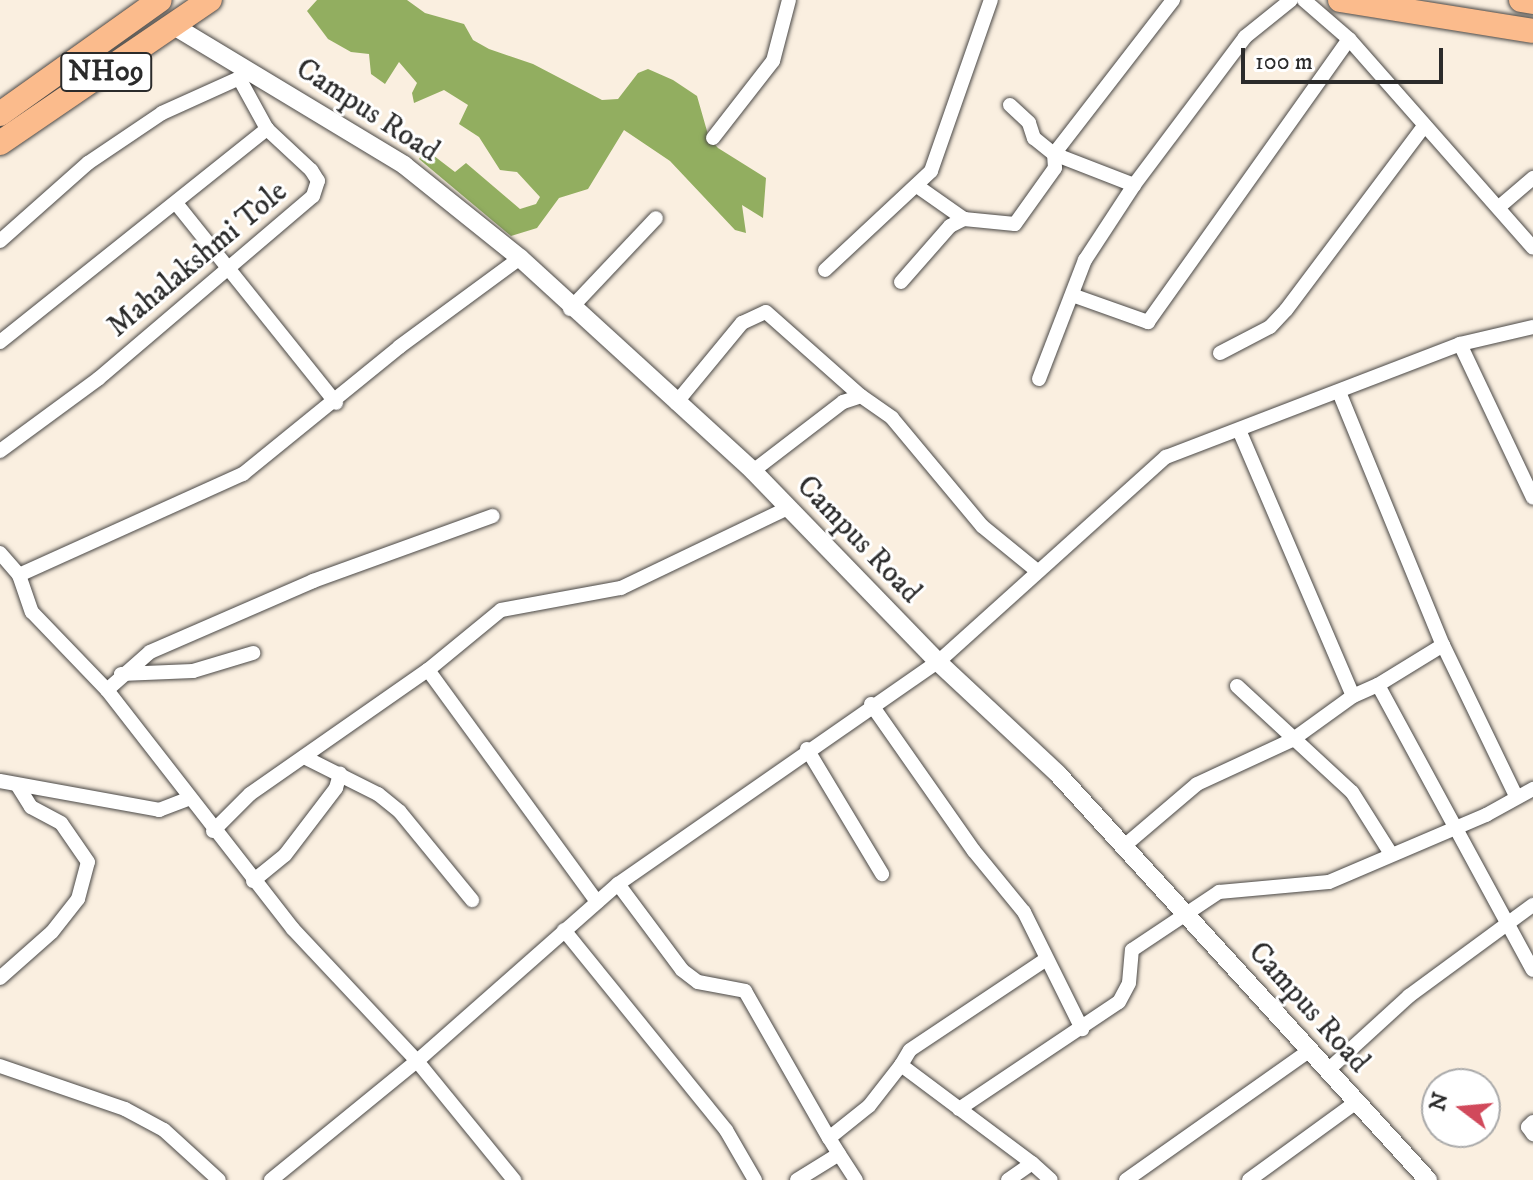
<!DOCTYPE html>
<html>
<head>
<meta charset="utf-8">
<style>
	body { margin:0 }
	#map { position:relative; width:1533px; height:1180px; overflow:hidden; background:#faefe0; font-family:"IM FELL DW Pica",serif }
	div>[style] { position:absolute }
	.forest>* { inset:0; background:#92ae60 }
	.roads { filter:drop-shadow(0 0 2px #4a4846) drop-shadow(0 0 2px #4a4846) }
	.minor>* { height:14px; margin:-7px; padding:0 7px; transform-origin:7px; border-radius:7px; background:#fff }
	.tertiary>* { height:18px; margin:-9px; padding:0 9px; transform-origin:9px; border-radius:9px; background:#fff }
	.primary>* { height:24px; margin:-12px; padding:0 12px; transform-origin:12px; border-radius:12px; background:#fbbb8c }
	span { translate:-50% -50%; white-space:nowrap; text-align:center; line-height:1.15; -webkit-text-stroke:6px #fff; paint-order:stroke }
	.shield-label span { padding:2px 6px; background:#fff; border:2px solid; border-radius:6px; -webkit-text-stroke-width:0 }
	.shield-label { font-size:28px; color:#2b2b2b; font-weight:700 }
	.street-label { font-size:30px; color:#2b2b2b }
	.north { position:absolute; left:1421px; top:1068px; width:80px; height:80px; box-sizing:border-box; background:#fff; border:2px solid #aaa; border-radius:50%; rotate:286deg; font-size:22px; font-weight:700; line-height:32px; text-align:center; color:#2b2b2b }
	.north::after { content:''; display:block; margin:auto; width:28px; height:36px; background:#d1495b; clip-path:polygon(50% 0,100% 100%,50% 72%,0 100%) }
	.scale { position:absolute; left:1241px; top:48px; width:202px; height:36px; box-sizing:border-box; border:4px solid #2b2b2b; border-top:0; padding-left:10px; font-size:24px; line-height:28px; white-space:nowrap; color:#2b2b2b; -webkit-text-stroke:6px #fff; paint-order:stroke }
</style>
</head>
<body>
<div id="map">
	<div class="forest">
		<i style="clip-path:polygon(317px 0,407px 0,425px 13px,464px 24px,473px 40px,489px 49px,533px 64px,602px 100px,618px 99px,638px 73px,648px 69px,673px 80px,697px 96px,709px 138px,718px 148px,766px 178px,763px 218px,742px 205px,746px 233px,735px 230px,670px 161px,624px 130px,588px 189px,559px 198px,537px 228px,511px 236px,419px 159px,425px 149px,455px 172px,466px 163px,520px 209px,536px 204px,540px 197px,517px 172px,500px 170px,479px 137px,459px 124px,468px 105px,444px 90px,414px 103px,412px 93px,417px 83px,399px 62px,385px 84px,371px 74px,369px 54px,351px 52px,328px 39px,307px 11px)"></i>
	</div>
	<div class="roads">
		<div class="minor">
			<i style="left:1304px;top:0;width:60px;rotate:40.9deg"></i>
			<i style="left:1349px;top:39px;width:278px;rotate:48.6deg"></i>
			<i style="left:1010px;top:105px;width:26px;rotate:43deg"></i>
			<i style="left:1029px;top:123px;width:16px;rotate:72deg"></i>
			<i style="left:1034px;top:138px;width:26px;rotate:39deg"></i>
			<i style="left:1054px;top:154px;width:86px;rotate:21.2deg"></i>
			<i style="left:713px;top:138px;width:98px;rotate:-52.1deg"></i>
			<i style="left:773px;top:61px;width:63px;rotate:-75.3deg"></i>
			<i style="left:917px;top:186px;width:57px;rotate:35.1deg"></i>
			<i style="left:176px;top:203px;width:256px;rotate:51.3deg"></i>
			<i style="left:1499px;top:207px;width:45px;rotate:-40.5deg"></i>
			<i style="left:0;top:241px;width:118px;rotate:-41.6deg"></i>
			<i style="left:88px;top:163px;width:89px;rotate:-34deg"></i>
			<i style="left:162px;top:113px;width:92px;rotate:-24.3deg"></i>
			<i style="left:825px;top:270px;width:145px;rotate:-43deg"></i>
			<i style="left:931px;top:171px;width:181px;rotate:-70.7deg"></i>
			<i style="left:901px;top:282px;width:74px;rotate:-48.8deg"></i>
			<i style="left:950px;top:226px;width:16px;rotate:-27deg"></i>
			<i style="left:964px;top:219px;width:51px;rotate:5.6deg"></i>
			<i style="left:1015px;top:224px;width:69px;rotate:-54.5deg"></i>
			<i style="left:1055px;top:168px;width:14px;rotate:-94deg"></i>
			<i style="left:1054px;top:154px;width:195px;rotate:-52.3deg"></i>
			<i style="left:1072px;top:295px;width:81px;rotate:19.6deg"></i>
			<i style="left:1148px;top:322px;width:347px;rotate:-54.6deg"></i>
			<i style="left:570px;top:309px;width:125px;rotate:-46.6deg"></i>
			<i style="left:0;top:342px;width:342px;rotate:-38.6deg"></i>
			<i style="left:1460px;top:344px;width:170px;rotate:64.6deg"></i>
			<i style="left:1220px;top:353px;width:56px;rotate:-27.5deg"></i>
			<i style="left:1270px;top:327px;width:23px;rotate:-47deg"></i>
			<i style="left:1286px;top:310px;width:231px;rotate:-53.1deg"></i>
			<i style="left:1039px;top:379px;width:128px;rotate:-68.9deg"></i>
			<i style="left:1085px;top:260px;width:90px;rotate:-56.8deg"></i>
			<i style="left:1134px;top:185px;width:185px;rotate:-53.1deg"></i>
			<i style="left:1245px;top:37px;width:59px;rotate:-38.8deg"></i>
			<i style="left:1339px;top:392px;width:274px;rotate:67.7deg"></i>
			<i style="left:1443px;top:645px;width:76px;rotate:148.4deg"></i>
			<i style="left:676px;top:403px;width:104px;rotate:-50.5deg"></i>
			<i style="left:742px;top:323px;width:26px;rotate:-25deg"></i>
			<i style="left:766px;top:312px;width:127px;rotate:41.5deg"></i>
			<i style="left:1239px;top:430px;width:289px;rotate:66.8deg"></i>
			<i style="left:1353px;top:696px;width:27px;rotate:-24deg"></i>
			<i style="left:1378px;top:685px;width:324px;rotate:61.5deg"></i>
			<i style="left:0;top:451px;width:122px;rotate:-36.3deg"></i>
			<i style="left:98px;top:379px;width:282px;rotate:-40.4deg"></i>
			<i style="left:313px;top:196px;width:16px;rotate:-72deg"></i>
			<i style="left:318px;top:181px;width:13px;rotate:-122deg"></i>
			<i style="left:311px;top:170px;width:60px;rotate:-137deg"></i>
			<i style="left:267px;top:129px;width:58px;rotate:-118.8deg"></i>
			<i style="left:753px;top:471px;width:113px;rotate:-37.5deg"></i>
			<i style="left:843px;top:402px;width:19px;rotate:-18deg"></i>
			<i style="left:861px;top:396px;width:38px;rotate:35deg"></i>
			<i style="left:892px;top:418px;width:141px;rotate:50.2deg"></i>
			<i style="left:982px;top:526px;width:70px;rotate:39.2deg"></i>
			<i style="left:0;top:553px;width:29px;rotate:49deg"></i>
			<i style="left:19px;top:575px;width:39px;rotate:71deg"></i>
			<i style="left:32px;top:612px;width:108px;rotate:46.1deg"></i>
			<i style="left:107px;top:690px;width:303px;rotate:52.1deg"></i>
			<i style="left:293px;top:929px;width:181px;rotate:46.8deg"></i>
			<i style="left:417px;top:1061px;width:154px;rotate:50.8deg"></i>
			<i style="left:19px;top:575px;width:246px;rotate:-24.3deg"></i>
			<i style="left:243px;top:474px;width:201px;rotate:-39.1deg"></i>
			<i style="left:399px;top:347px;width:150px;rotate:-36.3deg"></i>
			<i style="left:1443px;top:645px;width:168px;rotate:64.2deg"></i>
			<i style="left:428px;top:670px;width:94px;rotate:-39.4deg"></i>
			<i style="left:501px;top:610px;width:122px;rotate:-10.4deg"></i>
			<i style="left:621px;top:588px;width:185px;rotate:-25.6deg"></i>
			<i style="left:121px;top:674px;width:72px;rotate:-2.4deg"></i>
			<i style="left:193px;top:671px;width:63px;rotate:-16.7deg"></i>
			<i style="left:1237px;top:686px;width:156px;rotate:42.7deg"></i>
			<i style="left:1352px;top:792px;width:73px;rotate:57.8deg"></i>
			<i style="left:107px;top:690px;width:57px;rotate:-41.5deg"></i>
			<i style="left:150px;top:652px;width:178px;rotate:-23.5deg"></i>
			<i style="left:313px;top:581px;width:191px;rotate:-19.9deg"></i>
			<i style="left:871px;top:704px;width:179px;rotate:55deg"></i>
			<i style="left:974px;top:851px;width:79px;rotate:50.7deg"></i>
			<i style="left:1024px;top:912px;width:131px;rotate:63.6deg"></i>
			<i style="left:807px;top:749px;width:146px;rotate:59deg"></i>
			<i style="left:304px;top:757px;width:83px;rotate:26.6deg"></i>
			<i style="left:378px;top:794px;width:28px;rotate:39deg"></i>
			<i style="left:400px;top:812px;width:114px;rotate:50.7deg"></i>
			<i style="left:0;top:781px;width:162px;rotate:10.3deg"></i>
			<i style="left:159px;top:810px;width:31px;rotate:-21deg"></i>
			<i style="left:213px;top:831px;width:52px;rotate:-45deg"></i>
			<i style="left:250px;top:794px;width:217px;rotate:-34.9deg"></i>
			<i style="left:428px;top:670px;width:287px;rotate:53.9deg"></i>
			<i style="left:1123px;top:847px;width:97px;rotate:-40.4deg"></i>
			<i style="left:1197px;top:784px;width:105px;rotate:-24.9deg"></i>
			<i style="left:1292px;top:740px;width:75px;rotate:-35.8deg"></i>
			<i style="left:253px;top:881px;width:41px;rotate:-39.1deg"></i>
			<i style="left:285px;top:855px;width:84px;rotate:-52.7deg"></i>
			<i style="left:336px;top:788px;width:15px;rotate:-74deg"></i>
			<i style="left:618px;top:884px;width:107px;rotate:53.3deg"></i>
			<i style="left:682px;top:970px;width:20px;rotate:37deg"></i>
			<i style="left:698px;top:982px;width:48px;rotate:10.8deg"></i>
			<i style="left:745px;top:991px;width:169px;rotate:60.3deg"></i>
			<i style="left:829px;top:1138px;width:51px;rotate:-38.7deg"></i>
			<i style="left:869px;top:1106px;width:52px;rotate:-52deg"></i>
			<i style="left:901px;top:1065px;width:164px;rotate:36.8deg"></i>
			<i style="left:564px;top:930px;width:257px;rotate:51deg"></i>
			<i style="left:726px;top:1130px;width:58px;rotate:59.9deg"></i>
			<i style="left:0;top:978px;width:69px;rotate:-41.5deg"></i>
			<i style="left:52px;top:932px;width:42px;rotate:-51.8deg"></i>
			<i style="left:78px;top:899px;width:38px;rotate:-75deg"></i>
			<i style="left:88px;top:862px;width:47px;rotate:-124.7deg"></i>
			<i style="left:61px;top:823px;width:34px;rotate:-152deg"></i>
			<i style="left:31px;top:807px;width:25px;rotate:-122deg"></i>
			<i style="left:901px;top:1065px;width:17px;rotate:-59deg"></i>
			<i style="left:910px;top:1050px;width:162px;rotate:-33.7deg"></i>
			<i style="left:0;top:1066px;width:132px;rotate:19deg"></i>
			<i style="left:125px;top:1109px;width:44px;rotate:28.3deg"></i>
			<i style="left:164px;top:1130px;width:74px;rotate:42.3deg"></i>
			<i style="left:1328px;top:1070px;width:110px;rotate:-42.4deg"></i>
			<i style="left:1409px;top:996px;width:154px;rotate:-36.3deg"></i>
			<i style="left:959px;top:1109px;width:192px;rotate:-33.8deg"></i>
			<i style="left:1119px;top:1002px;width:21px;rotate:-62deg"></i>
			<i style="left:1129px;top:983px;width:33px;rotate:-85deg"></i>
			<i style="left:1132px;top:950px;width:105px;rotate:-33.7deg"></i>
			<i style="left:1219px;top:892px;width:110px;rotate:-5.2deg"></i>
			<i style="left:1329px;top:882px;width:171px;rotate:-23.1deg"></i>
			<i style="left:1486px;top:815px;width:54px;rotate:-29deg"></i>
			<i style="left:1533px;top:1122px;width:7px;rotate:135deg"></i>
			<i style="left:1528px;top:1127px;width:9px;rotate:54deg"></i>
			<i style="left:839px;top:1154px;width:31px;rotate:57deg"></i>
			<i style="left:271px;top:1180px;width:188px;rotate:-39.2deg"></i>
			<i style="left:417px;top:1061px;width:268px;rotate:-41.4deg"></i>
			<i style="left:618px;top:884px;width:389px;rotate:-34.8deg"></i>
			<i style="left:938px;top:662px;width:307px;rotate:-42deg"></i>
			<i style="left:1166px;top:457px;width:315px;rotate:-21deg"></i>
			<i style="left:1460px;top:344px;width:75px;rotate:-13.1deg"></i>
			<i style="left:797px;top:1180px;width:49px;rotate:-31.8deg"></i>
			<i style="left:839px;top:1154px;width:19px;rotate:-122deg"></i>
			<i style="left:1008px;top:1180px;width:29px;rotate:-35deg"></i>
			<i style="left:1032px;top:1163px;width:25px;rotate:42deg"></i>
			<i style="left:1126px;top:1180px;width:225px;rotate:-35.2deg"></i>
			<i style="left:1249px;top:1180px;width:131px;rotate:-36deg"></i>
		</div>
		<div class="tertiary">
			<i style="left:174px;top:26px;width:269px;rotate:31.1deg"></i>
			<i style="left:404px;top:165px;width:149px;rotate:38.7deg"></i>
			<i style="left:520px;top:258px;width:316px;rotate:42.4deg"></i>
			<i style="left:753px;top:471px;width:266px;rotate:45.9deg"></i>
			<i style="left:938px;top:662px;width:163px;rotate:43deg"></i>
			<i style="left:1057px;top:773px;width:551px;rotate:47.65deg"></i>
		</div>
		<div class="primary">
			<i style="left:1340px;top:0;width:195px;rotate:9.1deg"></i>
			<i style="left:1521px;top:0;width:12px;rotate:9deg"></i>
			<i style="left:0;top:114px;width:196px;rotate:-35.5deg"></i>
			<i style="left:0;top:143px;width:254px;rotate:-34.3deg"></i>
		</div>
	</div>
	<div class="shield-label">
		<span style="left:106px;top:72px">NH09</span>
	</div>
	<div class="street-label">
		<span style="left:367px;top:111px;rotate:33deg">Campus Road</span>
		<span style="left:198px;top:260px;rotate:-40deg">Mahalakshmi Tole</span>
		<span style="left:858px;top:540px;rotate:46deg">Campus Road</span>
		<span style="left:1308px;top:1008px;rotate:48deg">Campus Road</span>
	</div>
	<div class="north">N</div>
	<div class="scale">100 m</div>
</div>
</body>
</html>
